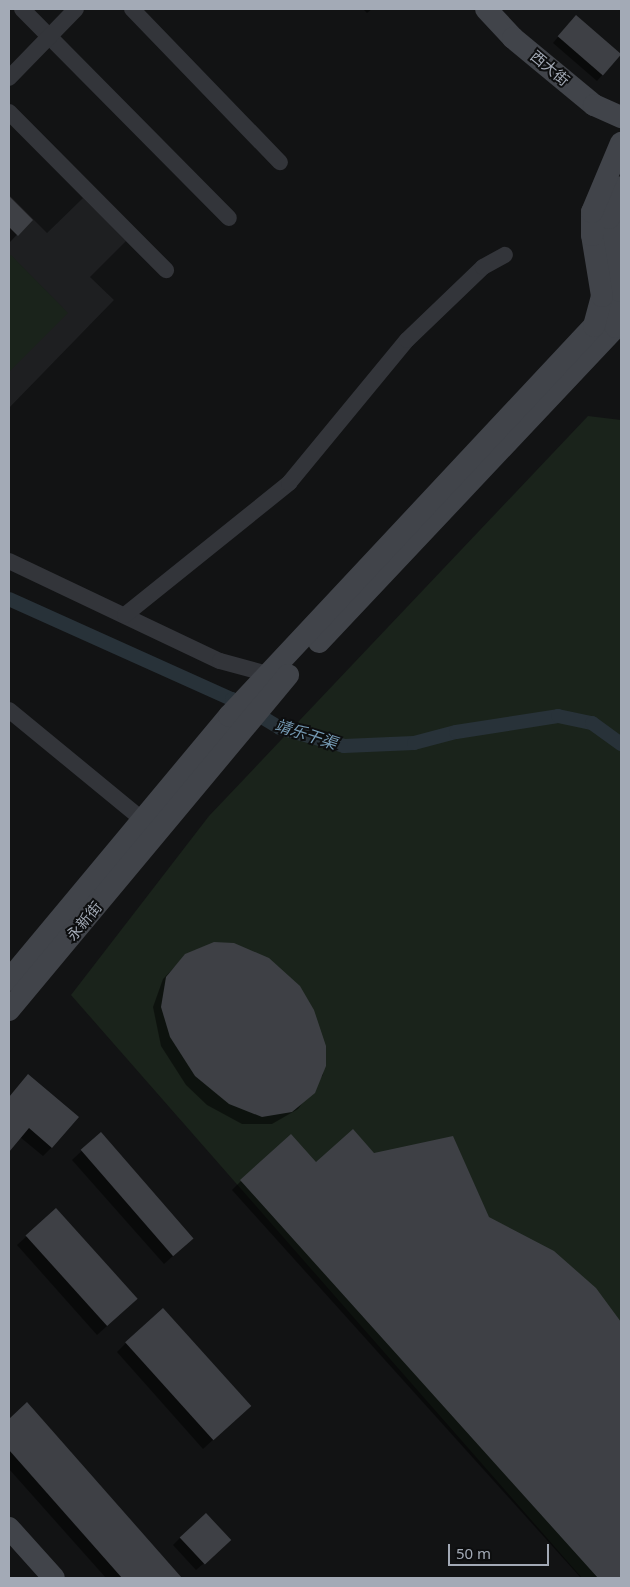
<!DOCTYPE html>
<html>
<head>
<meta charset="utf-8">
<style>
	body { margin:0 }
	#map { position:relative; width:630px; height:1587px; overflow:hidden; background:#121314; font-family:"Noto Sans","Noto Sans SC",sans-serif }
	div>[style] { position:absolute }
	.built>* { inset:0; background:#1e1f21 }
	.green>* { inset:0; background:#1a231b }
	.shadow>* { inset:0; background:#0007 }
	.canal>* { height:14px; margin:-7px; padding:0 7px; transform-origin:7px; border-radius:7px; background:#283239 }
	.building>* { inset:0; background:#3e4045; transform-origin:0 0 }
	.street>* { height:16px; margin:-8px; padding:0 8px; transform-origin:8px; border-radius:8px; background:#33353a }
	.secondary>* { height:22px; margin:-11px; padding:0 11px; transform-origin:11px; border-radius:11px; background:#41444a }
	span { translate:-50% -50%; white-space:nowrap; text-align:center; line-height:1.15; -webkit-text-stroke:4px #0d0e0f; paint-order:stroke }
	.street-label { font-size:15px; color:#a3aab6 }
	.water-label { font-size:16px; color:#769bb5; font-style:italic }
	.frame { position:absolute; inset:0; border:10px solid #a3aab6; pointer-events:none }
	.scale { position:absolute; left:448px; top:1544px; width:101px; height:22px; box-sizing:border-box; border:2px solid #a3aab6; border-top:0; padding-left:6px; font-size:15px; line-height:18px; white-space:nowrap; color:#a3aab6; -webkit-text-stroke:4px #0d0e0f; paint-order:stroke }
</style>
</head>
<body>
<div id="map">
	<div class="built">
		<i style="clip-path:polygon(9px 195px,47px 233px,83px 198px,126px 241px,90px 277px,114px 300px,9px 408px)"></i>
	</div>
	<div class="green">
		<i style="clip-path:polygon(11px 255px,68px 313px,9px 372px,9px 257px)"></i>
		<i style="clip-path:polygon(588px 416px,621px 420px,621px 1578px,582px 1578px,71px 995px,209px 816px)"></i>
	</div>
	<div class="shadow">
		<i style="clip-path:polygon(363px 9px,372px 9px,367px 13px)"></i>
		<i style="clip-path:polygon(569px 24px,620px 55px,597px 81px,553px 43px)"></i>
		<i style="clip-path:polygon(9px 198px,31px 220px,10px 242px,9px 241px)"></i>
		<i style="clip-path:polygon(186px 955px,325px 1046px,323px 1075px,298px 1109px,272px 1124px,242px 1124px,207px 1105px,186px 1085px,161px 1046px,153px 1007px,163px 979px)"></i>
		<i style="clip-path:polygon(28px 1076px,52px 1147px,43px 1156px,20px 1137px,9px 1151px,9px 1097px)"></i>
		<i style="clip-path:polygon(100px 1134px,183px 1247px,164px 1264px,72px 1160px)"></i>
		<i style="clip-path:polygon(374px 1154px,489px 1218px,595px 1289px,621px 1324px,621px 1578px,581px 1578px,232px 1190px,241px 1181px)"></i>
		<i style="clip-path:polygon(56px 1210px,127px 1308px,97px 1335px,17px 1245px)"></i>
		<i style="clip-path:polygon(126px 1343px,240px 1415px,203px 1449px,117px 1352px)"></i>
		<i style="clip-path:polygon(27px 1404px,181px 1578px,106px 1578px,9px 1469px,9px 1420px)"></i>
		<i style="clip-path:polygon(180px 1538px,223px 1547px,196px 1570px,173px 1545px)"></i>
	</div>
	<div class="canal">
		<i style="left:9px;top:599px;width:244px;rotate:24.2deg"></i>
		<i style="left:232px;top:699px;width:56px;rotate:31.1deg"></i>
		<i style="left:280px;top:728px;width:66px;rotate:15.7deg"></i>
		<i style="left:344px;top:746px;width:70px;rotate:-2.5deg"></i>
		<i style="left:414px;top:743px;width:43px;rotate:-14.7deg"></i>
		<i style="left:456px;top:732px;width:103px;rotate:-8.9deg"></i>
		<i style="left:558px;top:716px;width:35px;rotate:12deg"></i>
		<i style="left:592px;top:723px;width:36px;rotate:36deg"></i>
	</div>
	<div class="building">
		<i style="left:576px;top:15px;width:60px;height:28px;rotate:41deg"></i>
		<i style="clip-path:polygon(9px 196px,33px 220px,18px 236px,9px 227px)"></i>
		<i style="clip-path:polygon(214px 942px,234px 943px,269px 958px,300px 986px,314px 1010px,326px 1046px,326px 1066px,315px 1093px,292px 1112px,262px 1117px,229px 1104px,195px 1076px,170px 1037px,161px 1007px,166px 977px,185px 954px)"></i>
		<i style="clip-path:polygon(28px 1074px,79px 1117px,52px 1148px,29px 1128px,9px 1152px,9px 1097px)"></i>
		<i style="clip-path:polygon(353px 1129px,374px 1153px,453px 1136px,489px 1217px,554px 1251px,596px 1288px,621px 1322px,621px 1578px,598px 1578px,240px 1180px,291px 1134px,316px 1162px)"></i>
		<i style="left:101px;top:1132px;width:141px;height:27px;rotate:49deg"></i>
		<i style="left:56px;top:1208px;width:122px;height:41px;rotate:48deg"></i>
		<i style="left:163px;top:1308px;width:132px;height:51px;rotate:48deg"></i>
		<i style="clip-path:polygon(27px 1402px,182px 1578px,122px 1578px,9px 1450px,9px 1419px)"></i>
		<i style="left:206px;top:1513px;width:37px;height:36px;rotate:47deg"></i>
	</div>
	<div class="street">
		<i style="left:22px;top:9px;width:294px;rotate:45.3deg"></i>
		<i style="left:132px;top:9px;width:213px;rotate:46deg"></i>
		<i style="left:9px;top:78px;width:96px;rotate:-45.8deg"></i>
		<i style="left:9px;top:112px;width:223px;rotate:45.2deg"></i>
		<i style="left:9px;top:561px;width:233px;rotate:25.4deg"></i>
		<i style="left:220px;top:661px;width:50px;rotate:15.2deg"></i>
		<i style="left:125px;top:615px;width:211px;rotate:-38.8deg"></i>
		<i style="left:289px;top:483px;width:185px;rotate:-50.5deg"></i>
		<i style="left:407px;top:340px;width:105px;rotate:-43.8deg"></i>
		<i style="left:483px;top:267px;width:25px;rotate:-29deg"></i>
		<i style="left:9px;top:710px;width:173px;rotate:39.4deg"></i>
	</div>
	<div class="secondary">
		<i style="left:486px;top:9px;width:40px;rotate:47deg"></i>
		<i style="left:513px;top:38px;width:105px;rotate:39.6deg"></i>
		<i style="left:594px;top:105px;width:30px;rotate:24deg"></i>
		<i style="left:319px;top:642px;width:433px;rotate:-46.7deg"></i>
		<i style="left:616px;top:327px;width:36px;rotate:-84deg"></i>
		<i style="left:620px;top:291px;width:74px;rotate:-98.6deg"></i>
		<i style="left:609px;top:218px;width:33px;rotate:-69deg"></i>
		<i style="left:9px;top:980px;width:344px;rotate:-50.2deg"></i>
		<i style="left:229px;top:716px;width:534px;rotate:-46.9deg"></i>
		<i style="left:594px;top:326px;width:31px;rotate:-75deg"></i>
		<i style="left:602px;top:296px;width:62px;rotate:-99.3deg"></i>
		<i style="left:592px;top:235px;width:23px;rotate:-90deg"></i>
		<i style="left:592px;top:212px;width:75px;rotate:-67.2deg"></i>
		<i style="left:9px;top:1010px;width:436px;rotate:-50.2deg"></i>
		<i style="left:9px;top:1528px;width:67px;rotate:48deg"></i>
	</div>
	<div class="street-label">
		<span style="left:550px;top:68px;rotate:40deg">西大街</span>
		<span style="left:84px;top:921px;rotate:-50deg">永新街</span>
	</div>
	<div class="water-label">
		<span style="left:306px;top:734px;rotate:18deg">靖乐干渠</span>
	</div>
	<div class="frame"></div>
	<div class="scale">50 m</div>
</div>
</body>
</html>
